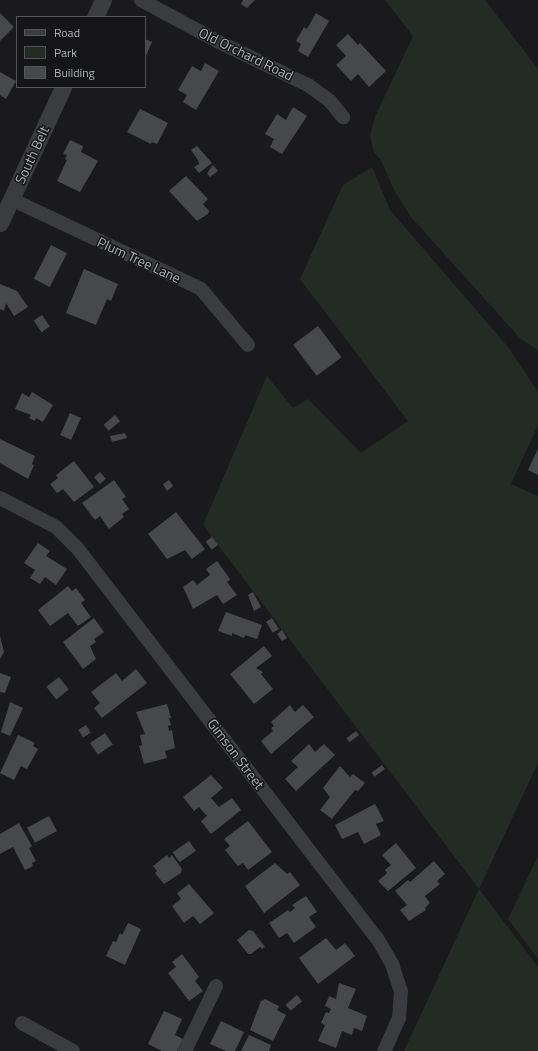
<!DOCTYPE html>
<html>
<head>
<meta charset="utf-8">
<style>
	body { margin:0 }
	#map { position:relative; width:538px; height:1051px; overflow:hidden; background:#1a1a1c; font-family:"Titillium Web",sans-serif }
	div>[style] { position:absolute }
	.green>* { inset:0; background:#242b24 }
	.building>* { inset:0; background:#47484b; transform-origin:0 0 }
	.minor>* { height:14px; margin:-7px; padding:0 7px; transform-origin:7px; border-radius:7px; background:#3b3c40 }
	.tertiary>* { height:17px; margin:-8.5px; padding:0 8.5px; transform-origin:8.5px; border-radius:8.5px; background:#3b3c40 }
	span { translate:-50% -50%; white-space:nowrap; text-align:center; line-height:1.15; -webkit-text-stroke:3px #151517; paint-order:stroke }
	.street-label { font-size:14px; color:#adb3ba }
	.legend { position:absolute; left:16px; top:16px; width:130px; height:72px; box-sizing:border-box; background:#151517; border:1px solid #525458; margin:0; padding:5px 7px; list-style:none; font-size:12px; color:#adb3ba }
	.legend li { display:flex; align-items:center; gap:8px; height:20px }
	.legend b { width:20px; border:1px solid #525458 }
</style>
</head>
<body>
<div id="map">
	<div class="green">
		<i style="clip-path:polygon(385px 0,485px 0,538px 69px,538px 350px,520px 338px,411px 217px,394px 190px,381px 160px,374px 152px,370px 135px,375px 117px,413px 36px)"></i>
		<i style="clip-path:polygon(372px 167px,390px 210px,508px 347px,538px 392px,538px 425px,511px 484px,538px 496px,538px 763px,479px 889px,538px 967px,538px 1051px,404px 1051px,479px 889px,203px 525px,267px 376px,293px 408px,308px 399px,361px 453px,408px 421px,300px 279px,343px 185px)"></i>
		<i style="clip-path:polygon(538px 856px,538px 959px,508px 919px)"></i>
	</div>
	<div class="building">
		<i style="clip-path:polygon(243px 0,255px 0,247px 8px,241px 4px)"></i>
		<i style="clip-path:polygon(0 13px,14px 27px,0 41px)"></i>
		<i style="clip-path:polygon(316px 13px,329px 21px,308px 57px,298px 51px,301px 44px,296px 41px,304px 27px,307px 29px)"></i>
		<i style="clip-path:polygon(348px 34px,358px 45px,360px 43px,386px 71px,369px 87px,358px 74px,351px 81px,336px 65px,346px 56px,336px 45px)"></i>
		<i style="clip-path:polygon(145px 39px,152px 42px,145px 58px)"></i>
		<i style="clip-path:polygon(205px 63px,219px 71px,196px 110px,183px 102px,187px 95px,178px 90px,192px 66px,201px 71px)"></i>
		<i style="clip-path:polygon(0 72px,16px 81px,6px 99px,0 95px)"></i>
		<i style="clip-path:polygon(293px 107px,307px 116px,282px 154px,270px 147px,274px 139px,265px 134px,277px 114px,286px 120px)"></i>
		<i style="clip-path:polygon(140px 109px,168px 123px,157px 144px,152px 142px,151px 144px,127px 132px)"></i>
		<i style="clip-path:polygon(70px 140px,83px 146px,81px 152px,98px 161px,80px 192px,57px 181px,67px 160px,65px 159px,67px 155px,63px 154px)"></i>
		<i style="clip-path:polygon(197px 146px,212px 163px,199px 173px,194px 167px,199px 164px,198px 160px,191px 150px)"></i>
		<i style="clip-path:polygon(213px 165px,218px 171px,210px 177px,207px 173px)"></i>
		<i style="clip-path:polygon(186px 176px,208px 199px,203px 204px,209px 211px,208px 214px,197px 221px,169px 191px)"></i>
		<i style="left:51px;top:245px;width:18px;height:38px;rotate:27deg"></i>
		<i style="clip-path:polygon(84px 269px,118px 284px,111px 301px,107px 299px,96px 325px,66px 313px)"></i>
		<i style="clip-path:polygon(0 284px,17px 291px,28px 307px,14px 316px,6px 303px,4px 311px,0 309px)"></i>
		<i style="left:42px;top:315px;width:14px;height:10px;rotate:56deg"></i>
		<i style="left:318px;top:326px;width:39px;height:31px;rotate:53deg"></i>
		<i style="clip-path:polygon(32px 392px,53px 405px,43px 422px,36px 418px,35px 421px,29px 418px,31px 415px,15px 409px,22px 393px,29px 397px)"></i>
		<i style="left:70px;top:413px;width:12px;height:24px;rotate:24deg"></i>
		<i style="left:115px;top:415px;width:8px;height:15px;rotate:50deg"></i>
		<i style="clip-path:polygon(125px 433px,127px 438px,112px 442px,110px 436px)"></i>
		<i style="clip-path:polygon(0 439px,35px 456px,32px 464px,34px 465px,28px 479px,0 463px)"></i>
		<i style="clip-path:polygon(538px 449px,538px 475px,528px 470px)"></i>
		<i style="clip-path:polygon(74px 461px,94px 487px,74px 502px,63px 489px,57px 493px,50px 484px,58px 478px,56px 475px)"></i>
		<i style="left:100px;top:472px;width:9px;height:8px;rotate:49deg"></i>
		<i style="clip-path:polygon(114px 480px,126px 497px,122px 499px,129px 509px,122px 514px,124px 517px,109px 529px,100px 516px,95px 520px,82px 503px)"></i>
		<i style="clip-path:polygon(169px 480px,173px 486px,167px 491px,163px 484px)"></i>
		<i style="clip-path:polygon(176px 512px,205px 549px,192px 559px,185px 550px,167px 559px,148px 534px)"></i>
		<i style="left:212px;top:537px;width:10px;height:8px;rotate:53deg"></i>
		<i style="clip-path:polygon(38px 543px,50px 551px,46px 556px,67px 569px,56px 585px,45px 577px,40px 584px,30px 578px,35px 570px,24px 563px)"></i>
		<i style="clip-path:polygon(217px 561px,230px 579px,227px 582px,237px 595px,223px 604px,217px 595px,193px 609px,183px 587px,193px 580px,197px 585px,210px 575px,206px 569px)"></i>
		<i style="clip-path:polygon(68px 586px,72px 591px,76px 588px,85px 600px,81px 603px,91px 617px,78px 626px,68px 613px,50px 626px,38px 610px)"></i>
		<i style="clip-path:polygon(253px 592px,261px 607px,254px 611px,248px 595px)"></i>
		<i style="clip-path:polygon(226px 612px,262px 625px,257px 639px,245px 635px,244px 638px,232px 633px,232px 636px,218px 631px)"></i>
		<i style="clip-path:polygon(94px 618px,104px 632px,94px 639px,96px 642px,90px 646px,96px 659px,83px 669px,63px 642px)"></i>
		<i style="left:272px;top:618px;width:13px;height:7px;rotate:58deg"></i>
		<i style="clip-path:polygon(282px 630px,287px 638px,282px 641px,277px 634px)"></i>
		<i style="clip-path:polygon(0 636px,4px 652px,0 659px)"></i>
		<i style="clip-path:polygon(264px 646px,272px 656px,256px 668px,263px 672px,261px 674px,273px 689px,254px 704px,230px 674px)"></i>
		<i style="clip-path:polygon(136px 669px,147px 683px,102px 718px,94px 708px,100px 703px,91px 692px,116px 673px,122px 681px)"></i>
		<i style="clip-path:polygon(0 673px,11px 677px,5px 693px,0 692px)"></i>
		<i style="left:59px;top:677px;width:16px;height:16px;rotate:52deg"></i>
		<i style="clip-path:polygon(10px 702px,23px 708px,10px 736px,1px 732px)"></i>
		<i style="clip-path:polygon(167px 704px,171px 718px,169px 718px,171px 725px,168px 726px,169px 731px,172px 730px,175px 748px,165px 751px,167px 758px,144px 764px,139px 746px,142px 745px,140px 735px,145px 734px,136px 712px)"></i>
		<i style="clip-path:polygon(290px 705px,295px 712px,303px 705px,314px 717px,271px 754px,261px 741px,273px 731px,271px 728px,274px 726px,271px 722px)"></i>
		<i style="left:86px;top:725px;width:9px;height:9px;rotate:58deg"></i>
		<i style="left:356px;top:731px;width:5px;height:12px;rotate:53deg"></i>
		<i style="left:105px;top:733px;width:14px;height:18px;rotate:56deg"></i>
		<i style="clip-path:polygon(18px 735px,35px 743px,33px 746px,38px 749px,27px 769px,21px 766px,14px 780px,0 773px)"></i>
		<i style="clip-path:polygon(309px 744px,315px 752px,324px 744px,335px 755px,296px 791px,285px 779px,298px 767px,291px 761px)"></i>
		<i style="left:382px;top:765px;width:5px;height:13px;rotate:53deg"></i>
		<i style="clip-path:polygon(340px 766px,350px 777px,353px 774px,365px 783px,358px 791px,355px 790px,332px 819px,320px 810px,330px 797px,323px 788px)"></i>
		<i style="clip-path:polygon(211px 775px,223px 788px,211px 798px,219px 807px,232px 798px,241px 810px,211px 834px,201px 821px,207px 816px,199px 807px,194px 811px,183px 797px)"></i>
		<i style="clip-path:polygon(375px 804px,384px 821px,376px 824px,381px 835px,364px 844px,358px 832px,342px 839px,335px 825px)"></i>
		<i style="left:49px;top:816px;width:17px;height:25px;rotate:62deg"></i>
		<i style="clip-path:polygon(248px 821px,272px 852px,248px 870px,243px 863px,238px 866px,225px 850px,230px 846px,224px 839px)"></i>
		<i style="clip-path:polygon(19px 823px,32px 846px,29px 848px,36px 861px,32px 863px,33px 866px,25px 870px,13px 847px,0 854px,0 834px)"></i>
		<i style="left:189px;top:841px;width:12px;height:20px;rotate:55deg"></i>
		<i style="clip-path:polygon(396px 843px,416px 868px,388px 891px,378px 881px,387px 873px,385px 870px,391px 865px,382px 855px)"></i>
		<i style="clip-path:polygon(167px 855px,169px 858px,172px 855px,182px 869px,181px 873px,164px 884px,155px 873px,157px 871px,153px 866px)"></i>
		<i style="clip-path:polygon(434px 861px,445px 874px,437px 881px,440px 884px,425px 896px,430px 903px,425px 908px,426px 910px,409px 921px,400px 910px,407px 905px,395px 891px,408px 880px,410px 882px)"></i>
		<i style="clip-path:polygon(275px 863px,287px 874px,290px 872px,300px 885px,264px 913px,245px 886px)"></i>
		<i style="clip-path:polygon(189px 884px,214px 913px,200px 924px,193px 916px,184px 923px,172px 906px,181px 899px,177px 893px)"></i>
		<i style="clip-path:polygon(306px 896px,317px 912px,309px 917px,316px 927px,294px 943px,287px 933px,279px 938px,269px 923px,288px 910px,290px 912px,295px 908px,292px 905px)"></i>
		<i style="clip-path:polygon(128px 923px,141px 929px,125px 965px,106px 956px,113px 941px,116px 942px,120px 933px,122px 935px)"></i>
		<i style="clip-path:polygon(249px 930px,253px 931px,265px 947px,262px 949px,260px 947px,251px 954px,248px 954px,237px 940px)"></i>
		<i style="clip-path:polygon(326px 938px,336px 950px,345px 943px,355px 956px,318px 984px,299px 958px)"></i>
		<i style="clip-path:polygon(182px 954px,199px 977px,195px 981px,203px 991px,189px 1001px,168px 973px,176px 967px,172px 962px)"></i>
		<i style="clip-path:polygon(339px 983px,356px 989px,348px 1008px,367px 1016px,362px 1031px,354px 1028px,352px 1035px,342px 1031px,336px 1048px,318px 1041px,325px 1025px,321px 1023px,326px 1012px,329px 1013px,331px 1009px,325px 1006px,329px 996px,336px 999px)"></i>
		<i style="left:297px;top:995px;width:8px;height:15px;rotate:50deg"></i>
		<i style="clip-path:polygon(265px 999px,279px 1006px,277px 1010px,286px 1015px,273px 1041px,250px 1030px,261px 1001px)"></i>
		<i style="clip-path:polygon(164px 1011px,182px 1019px,175px 1035px,183px 1039px,177px 1051px,162px 1051px,148px 1044px)"></i>
		<i style="clip-path:polygon(221px 1021px,244px 1032px,235px 1051px,226px 1051px,210px 1044px)"></i>
		<i style="clip-path:polygon(249px 1035px,271px 1045px,269px 1051px,241px 1051px)"></i>
	</div>
	<div class="minor">
		<i style="left:141px;top:0;width:86px;rotate:28.3deg"></i>
		<i style="left:217px;top:41px;width:101px;rotate:25.8deg"></i>
		<i style="left:308px;top:85px;width:27px;rotate:36deg"></i>
		<i style="left:330px;top:101px;width:21px;rotate:51deg"></i>
		<i style="left:11px;top:199px;width:210px;rotate:25.3deg"></i>
		<i style="left:201px;top:289px;width:73px;rotate:50deg"></i>
		<i style="left:0;top:498px;width:63px;rotate:27.4deg"></i>
		<i style="left:56px;top:527px;width:31px;rotate:45deg"></i>
		<i style="left:78px;top:549px;width:491px;rotate:52.5deg"></i>
		<i style="left:377px;top:938px;width:30px;rotate:60deg"></i>
		<i style="left:392px;top:964px;width:28px;rotate:72deg"></i>
		<i style="left:401px;top:991px;width:27px;rotate:94deg"></i>
		<i style="left:399px;top:1018px;width:36px;rotate:114deg"></i>
		<i style="left:22px;top:1023px;width:58px;rotate:28.8deg"></i>
		<i style="left:185px;top:1051px;width:72px;rotate:-64.5deg"></i>
	</div>
	<div class="tertiary">
		<i style="left:95px;top:17px;width:19px;rotate:-65deg"></i>
		<i style="left:0;top:223px;width:150px;rotate:-65.1deg"></i>
	</div>
	<div class="street-label">
		<span style="left:246px;top:54px;rotate:26deg">Old Orchard Road</span>
		<span style="left:32px;top:155px;rotate:-65deg">South Belt</span>
		<span style="left:139px;top:260px;rotate:25deg">Plum Tree Lane</span>
		<span style="left:236px;top:754px;rotate:53deg">Gimson Street</span>
	</div>
	<ul class="legend">
	<li><b style="height:5px;background:#3b3c40"></b>Road</li>
	<li><b style="height:11px;background:#242b24"></b>Park</li>
	<li><b style="height:11px;background:#47484b"></b>Building</li>
	</ul>
</div>
</body>
</html>
